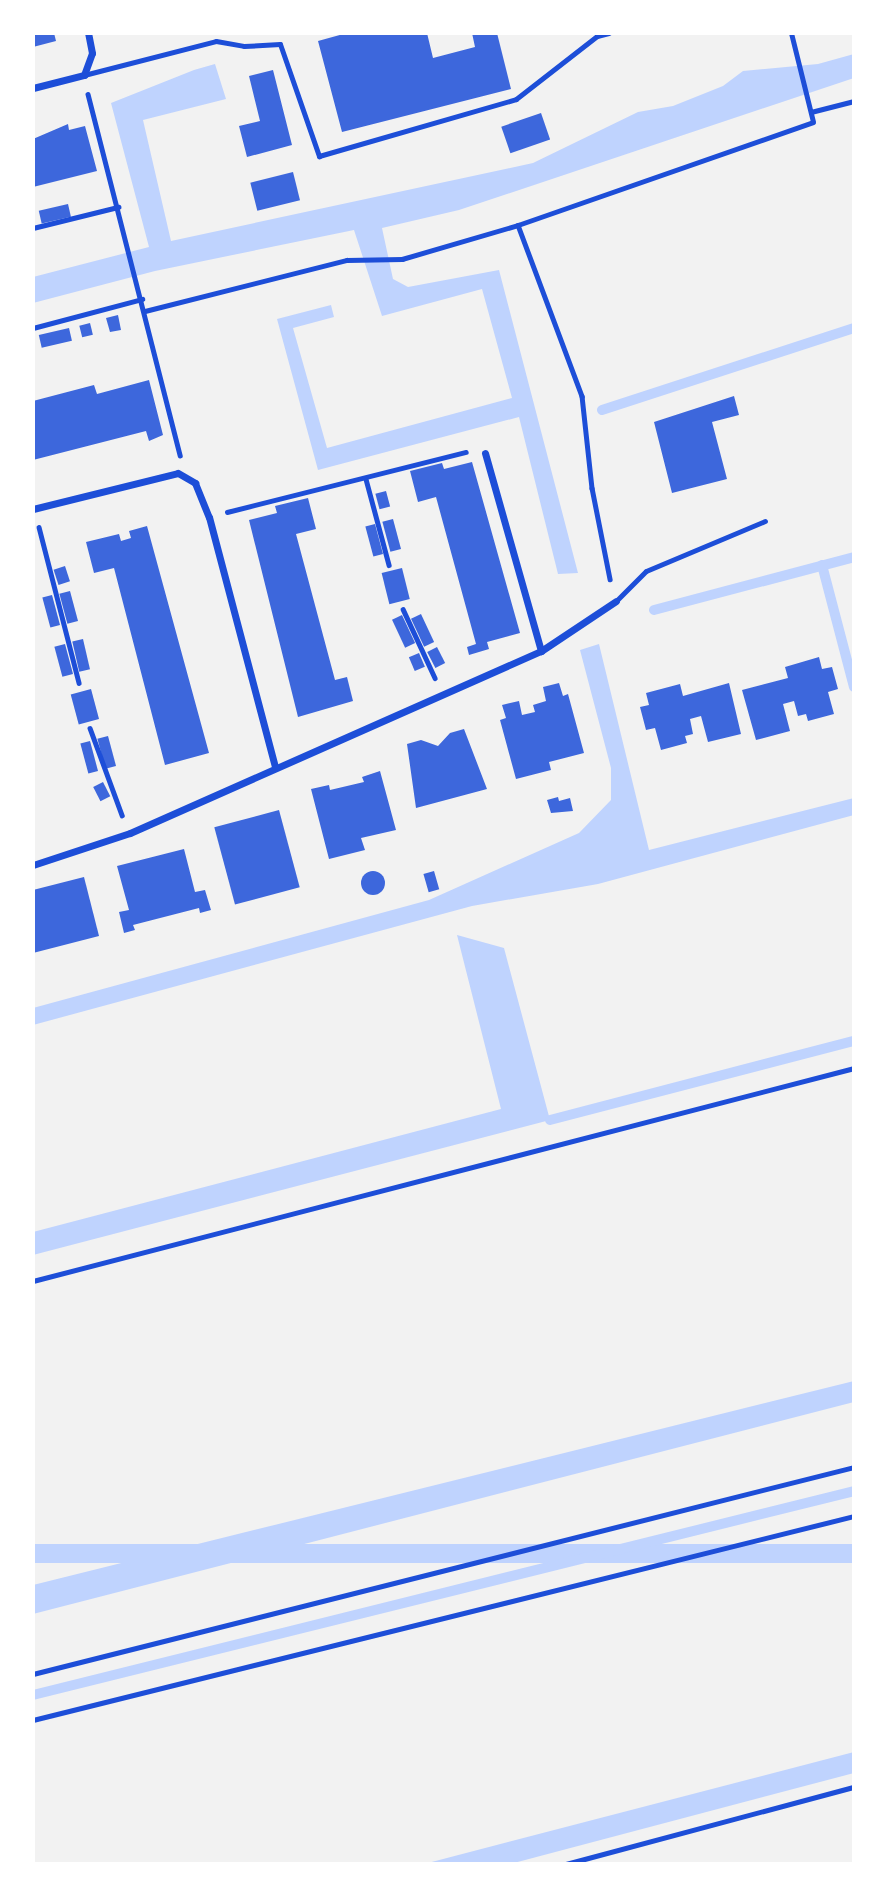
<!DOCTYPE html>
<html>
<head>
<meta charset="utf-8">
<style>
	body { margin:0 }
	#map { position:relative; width:887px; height:1897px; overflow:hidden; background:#f2f2f2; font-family:Overpass,sans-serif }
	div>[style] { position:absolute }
	.water>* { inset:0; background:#bfd3fe; transform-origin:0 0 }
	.stream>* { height:10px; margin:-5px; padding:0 5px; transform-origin:5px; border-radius:5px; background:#bfd3fe }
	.building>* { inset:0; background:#3d67dc; transform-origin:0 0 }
	.round { border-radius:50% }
	.path>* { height:4.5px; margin:-2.25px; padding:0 2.25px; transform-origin:2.25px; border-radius:2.25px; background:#1d4ed8 }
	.service>* { height:5px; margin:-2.5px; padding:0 2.5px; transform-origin:2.5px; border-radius:2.5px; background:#1d4ed8 }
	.minor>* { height:7px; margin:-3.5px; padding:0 3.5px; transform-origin:3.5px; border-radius:3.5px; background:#1d4ed8 }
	span { translate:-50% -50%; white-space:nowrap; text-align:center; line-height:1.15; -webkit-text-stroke:6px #fff; paint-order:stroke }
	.frame { position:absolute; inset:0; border:35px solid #fff; pointer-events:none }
</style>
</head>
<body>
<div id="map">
	<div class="water">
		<i style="clip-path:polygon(854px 54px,854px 78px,459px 210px,382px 228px,393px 279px,408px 287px,499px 270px,578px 573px,558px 574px,519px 417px,318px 470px,277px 319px,331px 305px,334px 317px,293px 328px,327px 448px,512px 398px,482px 289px,382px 316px,354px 230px,155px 271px,33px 303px,33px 277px,149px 247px,111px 103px,194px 70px,215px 64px,226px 99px,143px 120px,171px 241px,533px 163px,638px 112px,673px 106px,723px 86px,743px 71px,818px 64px)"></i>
		<i style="clip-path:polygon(599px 644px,649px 850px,854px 798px,854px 815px,598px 884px,472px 906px,33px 1025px,33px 1008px,429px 900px,579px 833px,611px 800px,611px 768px,580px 650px)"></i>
		<i style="clip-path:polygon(457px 935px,504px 948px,550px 1120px,33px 1255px,33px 1232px,501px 1109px)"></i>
		<i style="clip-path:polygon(854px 1381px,854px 1402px,33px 1614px,33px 1585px)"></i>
		<i style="left:854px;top:1544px;width:19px;height:846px;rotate:90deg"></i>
		<i style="clip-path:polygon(854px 1752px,854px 1773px,510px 1864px,424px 1864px)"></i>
	</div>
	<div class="stream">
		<i style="left:602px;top:410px;width:265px;rotate:-18deg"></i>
		<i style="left:822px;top:565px;width:126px;rotate:75.3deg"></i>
		<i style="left:654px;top:610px;width:207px;rotate:-14.8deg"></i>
		<i style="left:550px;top:1120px;width:314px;rotate:-14.6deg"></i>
		<i style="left:33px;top:1695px;width:846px;rotate:-13.95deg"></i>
	</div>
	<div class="building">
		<i style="clip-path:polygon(33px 33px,54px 33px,56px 41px,33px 47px)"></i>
		<i style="clip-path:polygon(347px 33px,427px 33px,433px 58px,475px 47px,472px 33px,497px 33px,511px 89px,342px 132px,318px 41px)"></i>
		<i style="clip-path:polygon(273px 70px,292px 145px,247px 157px,239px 126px,260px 121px,249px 76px)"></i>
		<i style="left:541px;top:113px;width:28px;height:42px;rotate:71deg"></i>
		<i style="clip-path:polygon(68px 124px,69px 130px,85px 126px,97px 171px,33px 187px,33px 139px)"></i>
		<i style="left:293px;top:172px;width:29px;height:44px;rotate:76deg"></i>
		<i style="left:68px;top:204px;width:13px;height:30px;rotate:77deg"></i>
		<i style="clip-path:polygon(118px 315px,121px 330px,110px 332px,106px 318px)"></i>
		<i style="left:90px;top:323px;width:12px;height:11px;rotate:76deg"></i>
		<i style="left:69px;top:328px;width:13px;height:31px;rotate:77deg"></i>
		<i style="clip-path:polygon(149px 380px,163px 435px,149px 441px,146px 431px,33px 460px,33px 401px,94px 385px,97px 394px)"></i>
		<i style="clip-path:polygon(734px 396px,739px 415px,712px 422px,727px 479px,672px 493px,654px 422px)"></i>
		<i style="clip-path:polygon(472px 462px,520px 633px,487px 642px,489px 649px,469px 655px,467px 647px,476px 644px,436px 497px,418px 502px,410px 471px,442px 463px,444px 469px)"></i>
		<i style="left:386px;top:491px;width:16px;height:11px;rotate:75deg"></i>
		<i style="clip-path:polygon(308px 498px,316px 529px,296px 534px,335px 680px,347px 677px,353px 701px,298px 717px,249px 520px,277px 513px,275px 506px)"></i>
		<i style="left:393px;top:519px;width:31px;height:11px;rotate:75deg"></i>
		<i style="left:375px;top:524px;width:31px;height:10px;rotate:75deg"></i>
		<i style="clip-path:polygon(147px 526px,209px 753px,165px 765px,114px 568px,94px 573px,86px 542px,119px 534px,121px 541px,131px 538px,129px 531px)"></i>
		<i style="left:65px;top:566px;width:16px;height:12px;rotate:72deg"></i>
		<i style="left:402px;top:568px;width:32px;height:21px;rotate:76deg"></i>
		<i style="left:70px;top:591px;width:31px;height:11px;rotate:75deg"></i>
		<i style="left:52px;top:595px;width:31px;height:10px;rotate:75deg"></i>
		<i style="left:421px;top:614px;width:31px;height:11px;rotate:65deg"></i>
		<i style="left:402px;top:615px;width:31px;height:11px;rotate:65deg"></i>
		<i style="left:83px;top:639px;width:31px;height:11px;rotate:77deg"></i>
		<i style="left:65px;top:644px;width:31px;height:11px;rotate:75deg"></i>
		<i style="left:437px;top:647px;width:18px;height:11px;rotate:63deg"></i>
		<i style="left:419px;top:653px;width:15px;height:11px;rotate:67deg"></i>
		<i style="clip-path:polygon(819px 657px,822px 669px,832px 667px,838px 689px,828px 692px,834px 714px,808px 721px,806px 714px,798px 716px,794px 701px,783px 704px,790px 731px,756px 740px,742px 690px,788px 678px,785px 667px)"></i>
		<i style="clip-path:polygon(559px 683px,563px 696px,568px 694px,584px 753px,549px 762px,551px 770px,516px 779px,500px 720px,506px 718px,502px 705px,519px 701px,522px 715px,535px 712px,533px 705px,546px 701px,543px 687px)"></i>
		<i style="clip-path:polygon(729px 683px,741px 734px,708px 742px,701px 716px,690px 719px,693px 734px,685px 736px,687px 743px,661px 750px,655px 728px,646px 730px,640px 707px,649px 705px,646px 693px,680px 684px,683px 696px)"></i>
		<i style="left:91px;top:689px;width:31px;height:21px;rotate:75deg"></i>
		<i style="clip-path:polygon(464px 729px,487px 789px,416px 808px,407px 744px,421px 740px,438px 746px,450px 733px)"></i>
		<i style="left:108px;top:736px;width:31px;height:11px;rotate:75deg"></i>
		<i style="left:90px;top:741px;width:31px;height:10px;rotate:75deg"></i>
		<i style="clip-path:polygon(380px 771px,396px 830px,361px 838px,365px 850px,329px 859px,311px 789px,329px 785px,330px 790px,364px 782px,362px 777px)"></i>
		<i style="left:103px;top:782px;width:16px;height:11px;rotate:63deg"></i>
		<i style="clip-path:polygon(558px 797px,559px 801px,570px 798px,573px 811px,551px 813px,547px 800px)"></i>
		<i style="left:279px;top:810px;width:80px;height:67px;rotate:75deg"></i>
		<i style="clip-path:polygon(184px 849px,195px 892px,205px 890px,211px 910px,200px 913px,199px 908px,133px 925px,135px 930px,124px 933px,119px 912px,129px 910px,117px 866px)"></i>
		<i style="left:434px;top:871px;width:19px;height:11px;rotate:74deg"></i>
		<i class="round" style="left:361px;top:871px;width:24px;height:24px"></i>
		<i style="clip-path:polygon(84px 877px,99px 936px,33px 953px,33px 890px)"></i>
	</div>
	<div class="path">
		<i style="left:88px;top:94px;width:373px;rotate:75.7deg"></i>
		<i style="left:811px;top:112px;width:44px;rotate:-14.3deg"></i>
		<i style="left:518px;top:225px;width:183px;rotate:69.5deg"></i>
		<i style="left:582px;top:396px;width:93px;rotate:83.8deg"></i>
		<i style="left:592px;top:488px;width:93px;rotate:78.8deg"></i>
		<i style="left:33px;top:228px;width:88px;rotate:-13.9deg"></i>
		<i style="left:145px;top:311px;width:208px;rotate:-14.2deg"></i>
		<i style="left:347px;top:260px;width:55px;rotate:-1deg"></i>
		<i style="left:402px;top:259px;width:121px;rotate:-16.3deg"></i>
		<i style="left:518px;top:225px;width:312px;rotate:-19.2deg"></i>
		<i style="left:813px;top:122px;width:92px;rotate:-103.9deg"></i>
		<i style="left:33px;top:328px;width:113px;rotate:-14.9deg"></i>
		<i style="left:366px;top:479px;width:89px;rotate:75deg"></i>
		<i style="left:227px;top:512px;width:246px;rotate:-14.1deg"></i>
		<i style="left:39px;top:527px;width:161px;rotate:75.6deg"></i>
		<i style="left:403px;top:609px;width:76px;rotate:65.1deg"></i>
		<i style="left:90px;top:728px;width:93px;rotate:69.8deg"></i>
		<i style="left:33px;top:1281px;width:848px;rotate:-14.54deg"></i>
		<i style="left:33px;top:1674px;width:847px;rotate:-14.15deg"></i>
		<i style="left:33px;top:1720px;width:846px;rotate:-13.95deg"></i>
		<i style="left:566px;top:1864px;width:298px;rotate:-15deg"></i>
	</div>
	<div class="service">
		<i style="left:84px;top:75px;width:136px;rotate:-14.4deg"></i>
		<i style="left:216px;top:41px;width:28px;rotate:10deg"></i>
		<i style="left:244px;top:46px;width:36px;rotate:-3deg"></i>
		<i style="left:280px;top:44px;width:119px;rotate:70.8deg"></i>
		<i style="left:319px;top:156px;width:205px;rotate:-16.1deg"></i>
		<i style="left:516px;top:99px;width:103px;rotate:-37.9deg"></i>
		<i style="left:597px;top:36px;width:12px;rotate:-14deg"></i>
		<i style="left:616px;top:601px;width:42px;rotate:-45deg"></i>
		<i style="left:646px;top:571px;width:129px;rotate:-22.8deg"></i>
	</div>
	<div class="minor">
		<i style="left:33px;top:88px;width:53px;rotate:-14.3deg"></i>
		<i style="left:84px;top:75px;width:23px;rotate:-70deg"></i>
		<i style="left:92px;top:53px;width:20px;rotate:-101deg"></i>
		<i style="left:485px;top:453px;width:206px;rotate:74.2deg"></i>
		<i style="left:33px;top:509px;width:149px;rotate:-13.9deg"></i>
		<i style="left:178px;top:473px;width:20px;rotate:30deg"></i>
		<i style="left:195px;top:483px;width:37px;rotate:68deg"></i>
		<i style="left:209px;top:517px;width:259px;rotate:75.2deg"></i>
		<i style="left:33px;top:865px;width:102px;rotate:-18.3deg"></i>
		<i style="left:130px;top:833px;width:449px;rotate:-23.9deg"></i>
		<i style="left:541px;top:651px;width:90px;rotate:-33.7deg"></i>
	</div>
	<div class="frame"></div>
</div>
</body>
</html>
